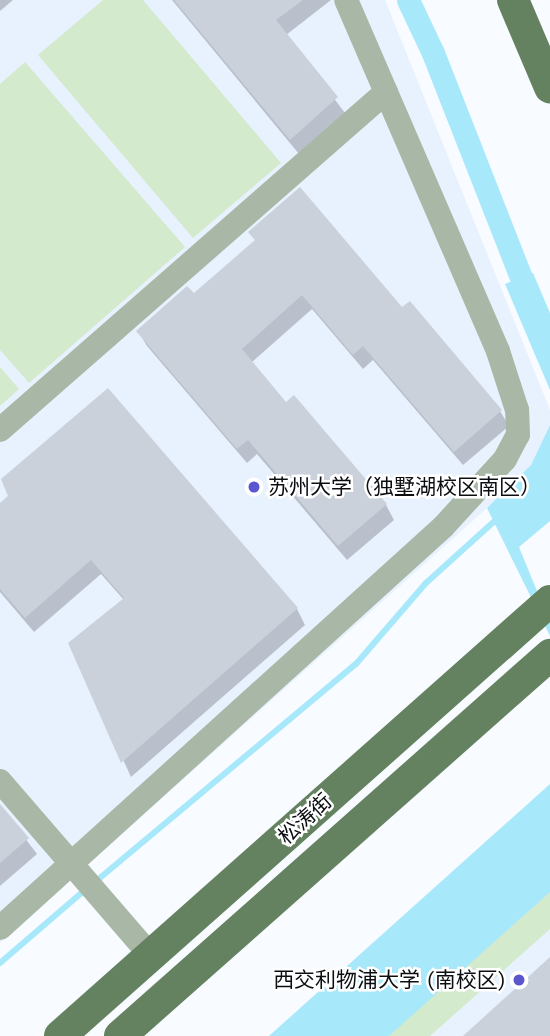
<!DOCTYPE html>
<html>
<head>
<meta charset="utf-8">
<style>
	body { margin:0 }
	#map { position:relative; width:550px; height:1036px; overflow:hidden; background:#f8fbff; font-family:"Work Sans","Noto Sans SC",sans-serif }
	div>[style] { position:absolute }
	.built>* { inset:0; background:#e8f1fe }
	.green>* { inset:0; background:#d3eacc }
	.water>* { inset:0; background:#a8e8fb }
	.pier>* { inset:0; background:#f8fbff }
	.shadow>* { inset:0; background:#0003 }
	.stream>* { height:6px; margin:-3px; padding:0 3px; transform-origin:3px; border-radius:3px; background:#a8e8fb }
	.canal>* { height:23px; margin:-11.5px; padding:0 11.5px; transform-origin:11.5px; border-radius:11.5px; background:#a8e8fb }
	.building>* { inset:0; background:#cad1db }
	.minor>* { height:24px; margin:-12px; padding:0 12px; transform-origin:12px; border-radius:12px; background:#a9b8a6 }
	.major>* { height:32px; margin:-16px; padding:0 16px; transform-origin:16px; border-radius:16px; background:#648160 }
	.dots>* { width:19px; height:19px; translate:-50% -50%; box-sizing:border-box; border:4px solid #fff; border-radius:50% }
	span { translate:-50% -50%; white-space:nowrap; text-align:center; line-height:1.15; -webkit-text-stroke:5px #fff; paint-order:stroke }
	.poi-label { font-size:21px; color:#0b0d10 }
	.left { translate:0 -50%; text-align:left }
	.right { translate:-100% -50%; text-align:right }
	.street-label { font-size:21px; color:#0b0d10 }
</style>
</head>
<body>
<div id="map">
	<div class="built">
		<i style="clip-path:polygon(0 0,385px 0,550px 410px,550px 425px,530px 467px,487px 508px,0 943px)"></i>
		<i style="clip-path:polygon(550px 923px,550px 1036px,424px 1036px)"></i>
	</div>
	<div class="green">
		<i style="clip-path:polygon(103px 0,143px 0,281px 163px,193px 238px,38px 55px)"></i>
		<i style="clip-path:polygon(25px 62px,185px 247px,29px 383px,0 350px,0 84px)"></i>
		<i style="clip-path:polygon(0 367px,19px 389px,0 406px)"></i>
		<i style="clip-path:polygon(550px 891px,550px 929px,430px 1036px,385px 1036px)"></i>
	</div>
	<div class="water">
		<i style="clip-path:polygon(533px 273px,550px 313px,550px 390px,505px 284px)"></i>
		<i style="clip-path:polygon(550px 425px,550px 636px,487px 508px,531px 465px)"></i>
		<i style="clip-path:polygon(550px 784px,550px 892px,389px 1036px,269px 1036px)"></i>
	</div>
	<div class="pier">
		<i style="clip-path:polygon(550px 521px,550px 623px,519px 547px)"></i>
	</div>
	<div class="shadow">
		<i style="clip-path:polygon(0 0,13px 0,0 11px)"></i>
		<i style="clip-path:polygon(172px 0,331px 0,286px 35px,345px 113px,299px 154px)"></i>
		<i style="clip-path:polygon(251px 233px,402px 310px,500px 411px,509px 426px,463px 465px,373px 360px,363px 369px,312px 309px,251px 363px,286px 404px,386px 505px,394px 520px,347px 560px,257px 454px,247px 463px,147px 346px,138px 331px,194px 296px,256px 241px)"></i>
		<i style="clip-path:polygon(108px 390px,297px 609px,305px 625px,131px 777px,70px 644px,124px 600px,101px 574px,34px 632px,0 592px,0 505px)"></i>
		<i style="clip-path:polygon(0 805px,37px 854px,0 886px)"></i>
	</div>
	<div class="stream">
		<i style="left:95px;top:882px;width:340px;rotate:-39.9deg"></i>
		<i style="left:356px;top:664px;width:107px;rotate:-49.2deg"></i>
		<i style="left:426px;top:583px;width:98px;rotate:-42.1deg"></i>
		<i style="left:0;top:963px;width:113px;rotate:-40.7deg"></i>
	</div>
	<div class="canal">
		<i style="left:408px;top:0;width:59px;rotate:64.7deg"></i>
		<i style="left:433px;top:53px;width:321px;rotate:68.6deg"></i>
	</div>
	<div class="building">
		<i style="clip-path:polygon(174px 0,303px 0,276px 20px,338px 97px,290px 140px)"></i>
		<i style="clip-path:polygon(300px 187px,402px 307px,410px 301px,502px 410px,454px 452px,363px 346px,353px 355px,302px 295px,242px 349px,286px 402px,294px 395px,387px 504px,338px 546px,248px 440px,237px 449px,136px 331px,187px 286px,194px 293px,255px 240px,248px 232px)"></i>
		<i style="clip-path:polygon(108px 388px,298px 608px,121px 763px,68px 643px,124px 598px,91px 560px,25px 618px,0 589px,0 503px,8px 496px,1px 479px)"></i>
		<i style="clip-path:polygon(0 804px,29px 838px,0 863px)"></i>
		<i style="clip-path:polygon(550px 957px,550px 1036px,463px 1036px)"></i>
	</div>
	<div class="minor">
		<i style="left:0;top:430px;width:513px;rotate:-41.21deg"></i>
		<i style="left:0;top:781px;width:231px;rotate:49.2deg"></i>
		<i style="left:0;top:928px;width:598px;rotate:-42.15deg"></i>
		<i style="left:443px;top:527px;width:92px;rotate:-47.6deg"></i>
		<i style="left:505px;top:459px;width:27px;rotate:-62deg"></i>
		<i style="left:518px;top:435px;width:25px;rotate:-92deg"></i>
		<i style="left:517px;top:410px;width:62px;rotate:-107.9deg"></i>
		<i style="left:498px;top:351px;width:382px;rotate:-113.4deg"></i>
	</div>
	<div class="major">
		<i style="left:513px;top:0;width:95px;rotate:67deg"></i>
		<i style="left:60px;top:1036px;width:655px;rotate:-41.6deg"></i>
		<i style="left:120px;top:1036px;width:575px;rotate:-41.54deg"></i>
	</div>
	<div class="dots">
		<i style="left:254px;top:487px;background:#5956ce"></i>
		<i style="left:519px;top:980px;background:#5956ce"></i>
	</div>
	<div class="poi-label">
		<span class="left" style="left:268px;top:487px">苏州大学（独墅湖校区南区）</span>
		<span class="right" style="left:505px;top:980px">西交利物浦大学 (南校区)</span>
	</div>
	<div class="street-label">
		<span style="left:305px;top:819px;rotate:-42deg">松涛街</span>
	</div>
</div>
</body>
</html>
